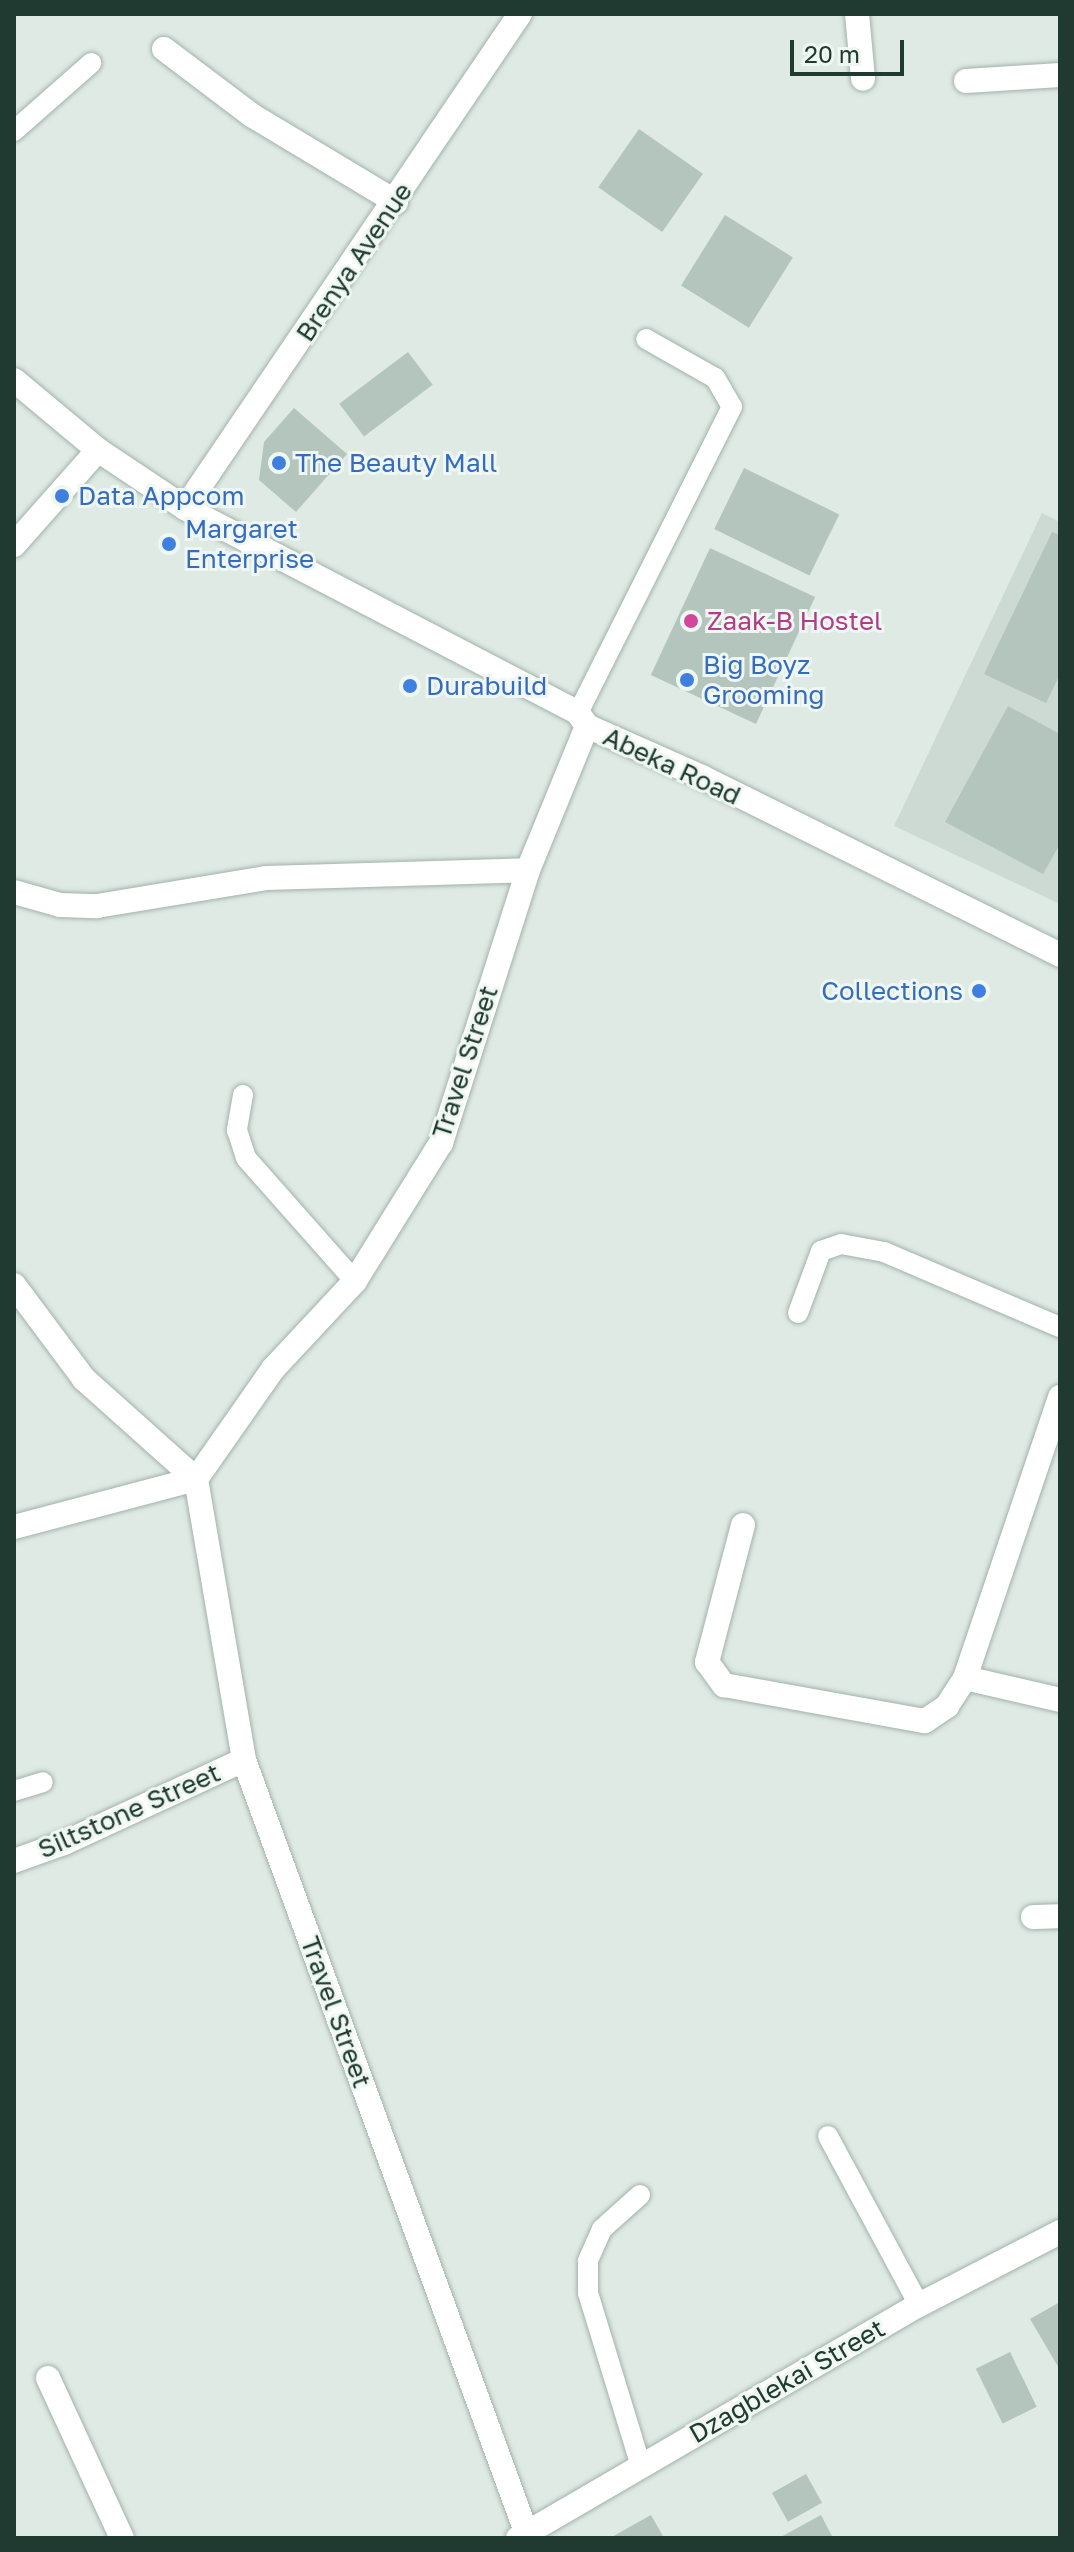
<!DOCTYPE html>
<html>
<head>
<meta charset="utf-8">
<style>
	body { margin:0 }
	#map { position:relative; width:1074px; height:2552px; overflow:hidden; background:#dfeae4; font-family:"Golos Text",sans-serif }
	div>[style] { position:absolute }
	.built>* { inset:0; background:#cddad3 }
	.building>* { inset:0; background:#b4c5bd; transform-origin:0 0 }
	.roads { filter:drop-shadow(0 0 2px #a2b2ab) drop-shadow(0 0 2px #a2b2ab) }
	.service>* { height:20px; margin:-10px; padding:0 10px; transform-origin:10px; border-radius:10px; background:#fff }
	.minor>* { height:24px; margin:-12px; padding:0 12px; transform-origin:12px; border-radius:12px; background:#fff }
	.tertiary>* { height:24px; margin:-12px; padding:0 12px; transform-origin:12px; border-radius:12px; background:#fff }
	.dots>* { width:22px; height:22px; translate:-50% -50%; box-sizing:border-box; border:4px solid #eff7f2; border-radius:50% }
	span { translate:-50% -50%; white-space:nowrap; text-align:center; line-height:1.15; -webkit-text-stroke:6px #eff7f2; paint-order:stroke }
	.street-label { font-size:26px; color:#203a31 }
	.shop-label { font-size:26px; color:#366cbe }
	.left { translate:0 -50%; text-align:left }
	.right { translate:-100% -50%; text-align:right }
	.hotel-label { font-size:26px; color:#b23c85 }
	.frame { position:absolute; inset:0; border:16px solid #203a31; pointer-events:none }
	.scale { position:absolute; left:790px; top:40px; width:114px; height:36px; box-sizing:border-box; border:4px solid #203a31; border-top:0; padding-left:10px; font-size:24px; line-height:28px; white-space:nowrap; color:#203a31; -webkit-text-stroke:6px #eff7f2; paint-order:stroke }
</style>
</head>
<body>
<div id="map">
	<div class="built">
		<i style="clip-path:polygon(1042px 513px,1060px 522px,1060px 904px,894px 826px)"></i>
	</div>
	<div class="building">
		<i style="left:639px;top:129px;width:78px;height:71px;rotate:35deg"></i>
		<i style="left:725px;top:215px;width:80px;height:83px;rotate:32deg"></i>
		<i style="left:408px;top:352px;width:41px;height:86px;rotate:53deg"></i>
		<i style="clip-path:polygon(294px 408px,347px 454px,296px 512px,259px 480px,264px 442px)"></i>
		<i style="left:744px;top:468px;width:106px;height:68px;rotate:26deg"></i>
		<i style="clip-path:polygon(1052px 532px,1060px 535px,1060px 674px,1046px 703px,984px 674px)"></i>
		<i style="left:710px;top:548px;width:116px;height:140px;rotate:25deg"></i>
		<i style="clip-path:polygon(1008px 706px,1060px 734px,1060px 844px,1043px 874px,945px 822px)"></i>
		<i style="clip-path:polygon(1060px 2302px,1060px 2370px,1030px 2319px)"></i>
		<i style="left:1010px;top:2352px;width:61px;height:38px;rotate:64deg"></i>
		<i style="left:806px;top:2474px;width:33px;height:39px;rotate:61deg"></i>
		<i style="clip-path:polygon(651px 2515px,664px 2538px,610px 2538px)"></i>
		<i style="clip-path:polygon(821px 2515px,833px 2538px,779px 2538px)"></i>
	</div>
	<div class="roads">
		<div class="service">
			<i style="left:14px;top:131px;width:103px;rotate:-41.4deg"></i>
			<i style="left:578px;top:713px;width:343px;rotate:-63.3deg"></i>
			<i style="left:732px;top:407px;width:34px;rotate:-120deg"></i>
			<i style="left:715px;top:378px;width:79px;rotate:-150.5deg"></i>
			<i style="left:243px;top:1095px;width:36px;rotate:100deg"></i>
			<i style="left:237px;top:1130px;width:29px;rotate:72deg"></i>
			<i style="left:246px;top:1158px;width:164px;rotate:48.5deg"></i>
			<i style="left:798px;top:1313px;width:66px;rotate:-69.6deg"></i>
			<i style="left:821px;top:1251px;width:21px;rotate:-19deg"></i>
			<i style="left:841px;top:1244px;width:44px;rotate:10.5deg"></i>
			<i style="left:884px;top:1252px;width:191px;rotate:23.1deg"></i>
			<i style="left:14px;top:1791px;width:30px;rotate:-17deg"></i>
			<i style="left:828px;top:2136px;width:192px;rotate:61.7deg"></i>
			<i style="left:640px;top:2195px;width:51px;rotate:138.2deg"></i>
			<i style="left:602px;top:2229px;width:35px;rotate:114deg"></i>
			<i style="left:588px;top:2261px;width:32px;rotate:90deg"></i>
			<i style="left:588px;top:2293px;width:181px;rotate:73deg"></i>
		</div>
		<div class="minor">
			<i style="left:857px;top:14px;width:65px;rotate:84.7deg"></i>
			<i style="left:164px;top:49px;width:111px;rotate:37deg"></i>
			<i style="left:253px;top:116px;width:167px;rotate:31deg"></i>
			<i style="left:966px;top:81px;width:94px;rotate:-3.7deg"></i>
			<i style="left:185px;top:508px;width:597px;rotate:-55.86deg"></i>
			<i style="left:14px;top:545px;width:127px;rotate:-48.5deg"></i>
			<i style="left:14px;top:892px;width:48px;rotate:15.8deg"></i>
			<i style="left:60px;top:905px;width:37px;rotate:2deg"></i>
			<i style="left:97px;top:906px;width:171px;rotate:-9.4deg"></i>
			<i style="left:266px;top:878px;width:262px;rotate:-1.7deg"></i>
			<i style="left:14px;top:1285px;width:117px;rotate:53.3deg"></i>
			<i style="left:84px;top:1379px;width:150px;rotate:41.8deg"></i>
			<i style="left:196px;top:1479px;width:285px;rotate:80.3deg"></i>
			<i style="left:244px;top:1760px;width:822px;rotate:69.93deg"></i>
			<i style="left:743px;top:1525px;width:142px;rotate:104.7deg"></i>
			<i style="left:707px;top:1662px;width:29px;rotate:54deg"></i>
			<i style="left:724px;top:1685px;width:204px;rotate:10.2deg"></i>
			<i style="left:925px;top:1721px;width:27px;rotate:-34deg"></i>
			<i style="left:947px;top:1706px;width:33px;rotate:-57deg"></i>
			<i style="left:965px;top:1678px;width:297px;rotate:-71.3deg"></i>
			<i style="left:14px;top:1527px;width:188px;rotate:-14.8deg"></i>
			<i style="left:196px;top:1479px;width:134px;rotate:-55deg"></i>
			<i style="left:273px;top:1369px;width:120px;rotate:-47deg"></i>
			<i style="left:355px;top:1281px;width:163px;rotate:-58.1deg"></i>
			<i style="left:441px;top:1143px;width:287px;rotate:-72.3deg"></i>
			<i style="left:528px;top:870px;width:156px;rotate:-67.7deg"></i>
			<i style="left:965px;top:1678px;width:98px;rotate:13deg"></i>
			<i style="left:14px;top:1861px;width:53px;rotate:-19.8deg"></i>
			<i style="left:64px;top:1843px;width:198px;rotate:-24.8deg"></i>
			<i style="left:1033px;top:1917px;width:27px;rotate:-2deg"></i>
			<i style="left:48px;top:2378px;width:176px;rotate:65.2deg"></i>
			<i style="left:518px;top:2538px;width:464px;rotate:-30.2deg"></i>
			<i style="left:919px;top:2305px;width:159px;rotate:-27.4deg"></i>
		</div>
		<div class="tertiary">
			<i style="left:14px;top:380px;width:109px;rotate:39.8deg"></i>
			<i style="left:98px;top:450px;width:105px;rotate:33.7deg"></i>
			<i style="left:185px;top:508px;width:443px;rotate:27.5deg"></i>
			<i style="left:578px;top:713px;width:16px;rotate:55deg"></i>
			<i style="left:587px;top:726px;width:126px;rotate:23.9deg"></i>
			<i style="left:702px;top:777px;width:400px;rotate:26.4deg"></i>
		</div>
	</div>
	<div class="dots">
		<i style="left:279px;top:463px;background:#3f7fe0"></i>
		<i style="left:62px;top:496px;background:#3f7fe0"></i>
		<i style="left:169px;top:544px;background:#3f7fe0"></i>
		<i style="left:691px;top:621px;background:#d1479c"></i>
		<i style="left:687px;top:680px;background:#3f7fe0"></i>
		<i style="left:410px;top:686px;background:#3f7fe0"></i>
		<i style="left:979px;top:991px;background:#3f7fe0"></i>
	</div>
	<div class="street-label">
		<span style="left:354px;top:262px;rotate:-56deg">Brenya Avenue</span>
		<span style="left:672px;top:766px;rotate:25deg">Abeka Road</span>
		<span style="left:465px;top:1062px;rotate:-72deg">Travel Street</span>
		<span style="left:129px;top:1811px;rotate:-24deg">Siltstone Street</span>
		<span style="left:336px;top:2012px;rotate:70deg">Travel Street</span>
		<span style="left:787px;top:2381px;rotate:-30deg">Dzagblekai Street</span>
	</div>
	<div class="shop-label">
		<span class="left" style="left:295px;top:463px">The Beauty Mall</span>
		<span class="left" style="left:78px;top:496px">Data Appcom</span>
		<span class="left" style="left:185px;top:544px">Margaret<br>Enterprise</span>
		<span class="left" style="left:703px;top:680px">Big Boyz<br>Grooming</span>
		<span class="left" style="left:426px;top:686px">Durabuild</span>
		<span class="right" style="left:963px;top:991px">Collections</span>
	</div>
	<div class="hotel-label">
		<span class="left" style="left:707px;top:621px">Zaak-B Hostel</span>
	</div>
	<div class="frame"></div>
	<div class="scale">20 m</div>
</div>
</body>
</html>
